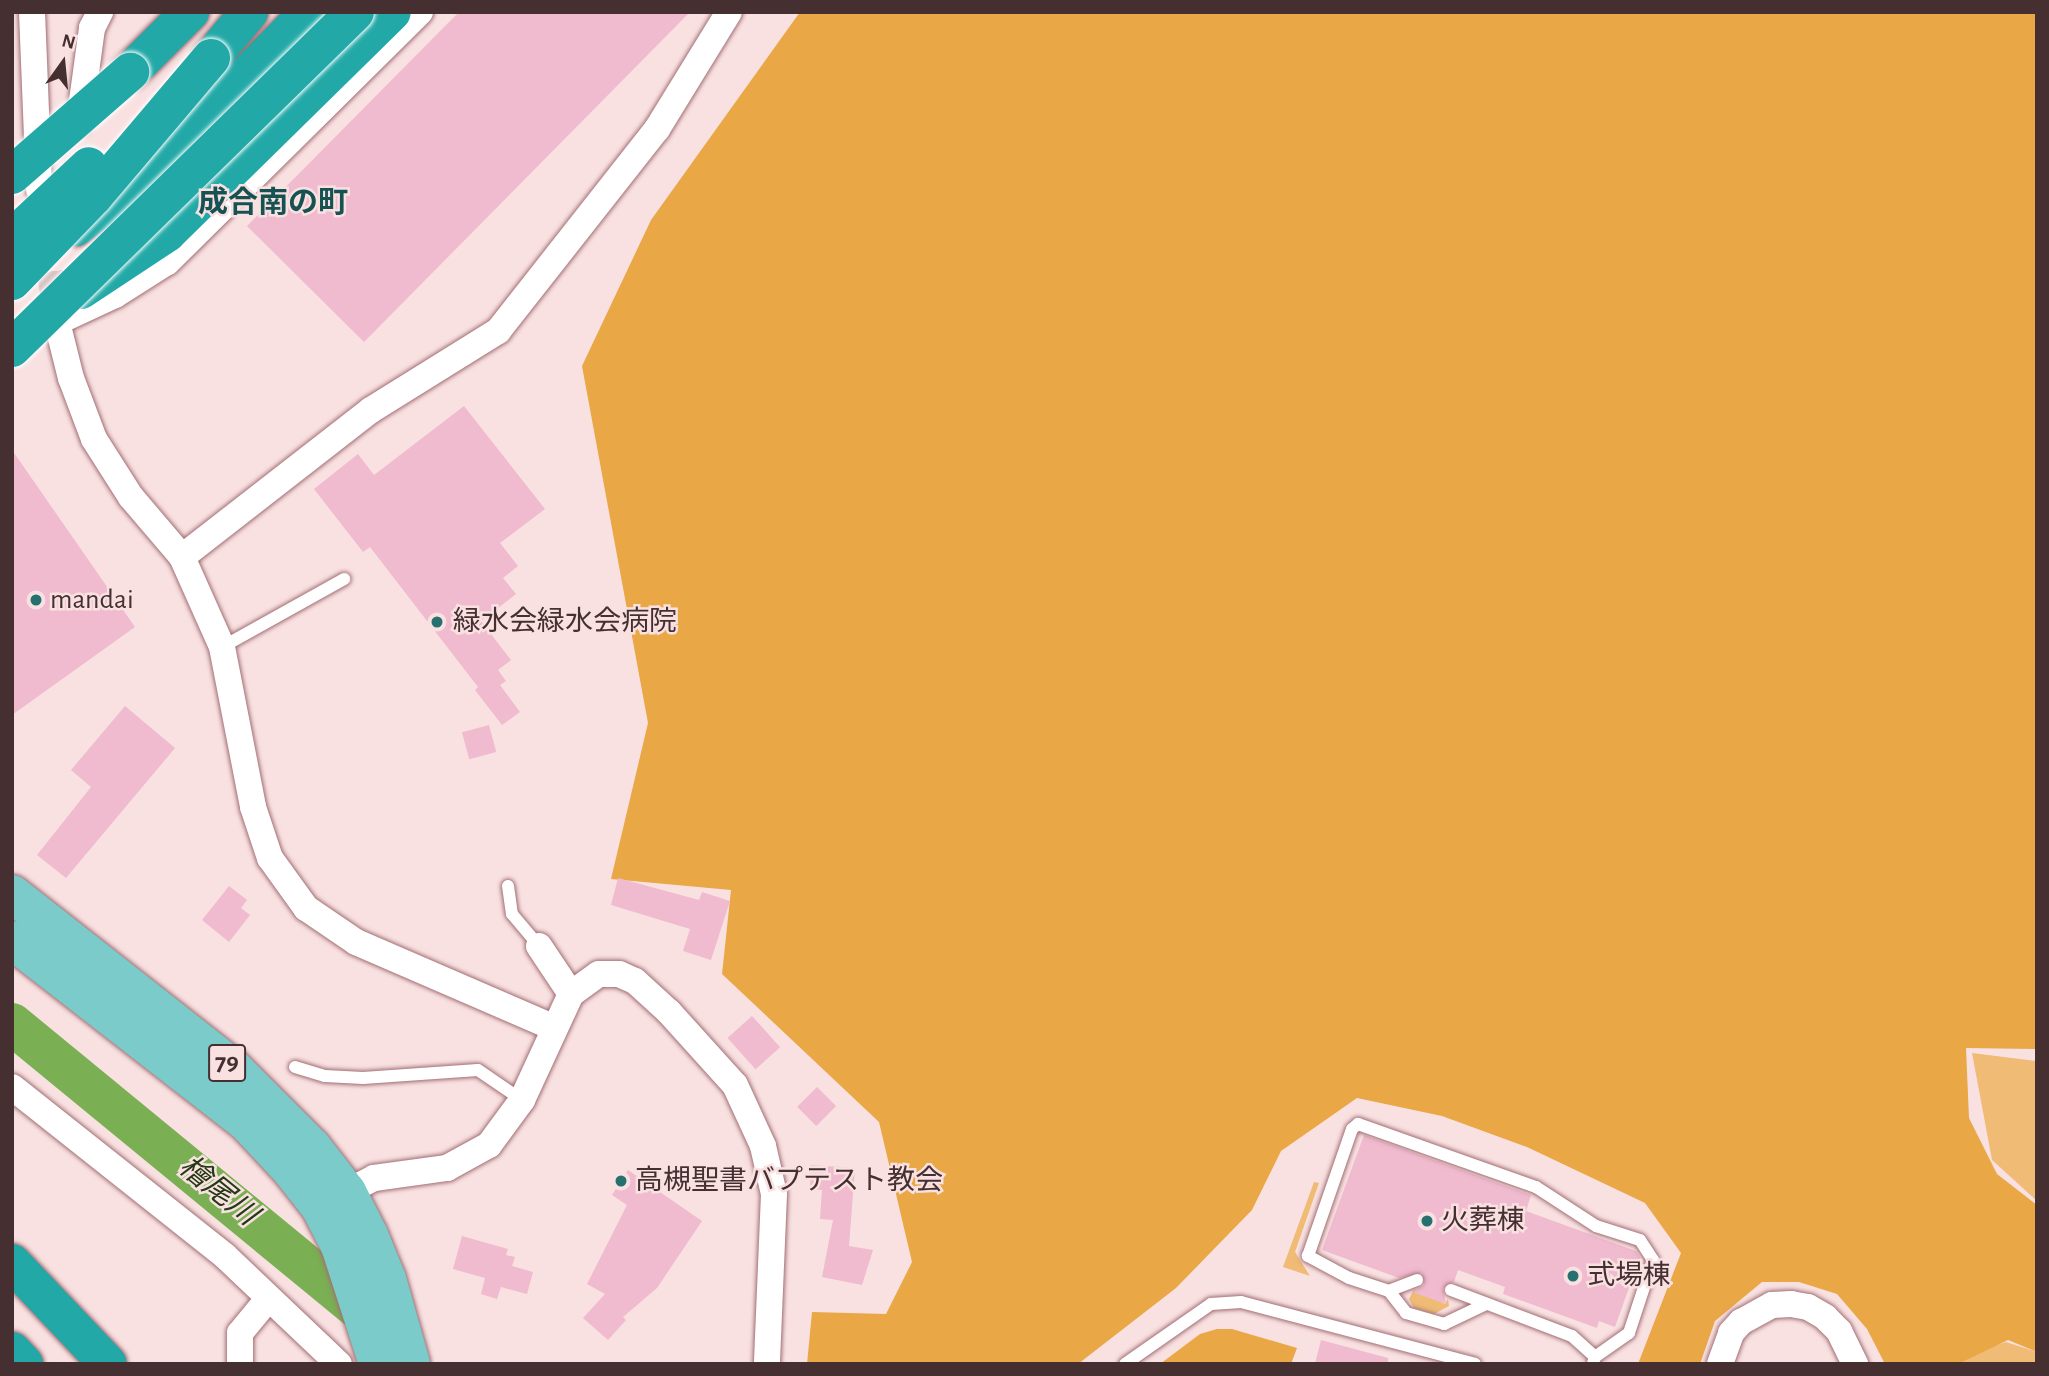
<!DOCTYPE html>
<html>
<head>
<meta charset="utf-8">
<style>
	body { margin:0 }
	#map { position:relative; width:2049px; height:1376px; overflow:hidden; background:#f9e1e2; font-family:"Alegreya Sans","Noto Sans JP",sans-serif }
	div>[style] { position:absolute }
	.green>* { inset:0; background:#efbb75 }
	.forest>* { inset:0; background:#e9a746 }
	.river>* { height:42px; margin:-21px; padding:0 21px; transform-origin:21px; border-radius:21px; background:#7aaf53 }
	.building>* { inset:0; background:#f0bacf; transform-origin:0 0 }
	.minor-tunnel>* { height:26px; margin-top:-13px; transform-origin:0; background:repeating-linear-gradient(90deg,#d5bdbf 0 26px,transparent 0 39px) }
	.roads { filter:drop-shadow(0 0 2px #a26e73) drop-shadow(0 0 2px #a26e73) }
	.service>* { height:12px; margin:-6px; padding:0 6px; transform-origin:6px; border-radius:6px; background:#fff }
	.minor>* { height:26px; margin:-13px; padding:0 13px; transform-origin:13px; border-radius:13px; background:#fff }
	.primary>* { height:38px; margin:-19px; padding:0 19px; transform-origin:19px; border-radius:19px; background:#7acbca }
	.motorway>* { height:38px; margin:-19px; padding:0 19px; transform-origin:19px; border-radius:19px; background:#22a9a7 }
	.bridges { filter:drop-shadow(0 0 2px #fff) drop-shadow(0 0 2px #fff) }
	.motorway-bridge>* { height:38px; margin:-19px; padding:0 19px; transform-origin:19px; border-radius:19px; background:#22a9a7 }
	.dots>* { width:19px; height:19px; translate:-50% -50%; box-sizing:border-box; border:4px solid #f9e1e2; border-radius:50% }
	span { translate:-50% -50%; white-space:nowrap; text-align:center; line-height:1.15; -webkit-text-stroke:5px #f9e1e2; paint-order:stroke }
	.shield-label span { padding:2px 5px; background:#f9e1e2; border:2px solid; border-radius:5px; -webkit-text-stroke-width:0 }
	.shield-label { font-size:26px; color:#452f31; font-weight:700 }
	.poi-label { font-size:28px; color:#452f31 }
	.left { translate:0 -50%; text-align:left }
	.neighbourhood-label { font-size:30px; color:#155251; font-weight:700 }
	.water-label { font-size:30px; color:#243a14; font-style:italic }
	.frame { position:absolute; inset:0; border:14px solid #452f31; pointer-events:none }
	.north { position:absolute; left:28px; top:28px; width:70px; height:70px; -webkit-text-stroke:5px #f9e1e2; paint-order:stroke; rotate:15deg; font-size:19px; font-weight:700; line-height:28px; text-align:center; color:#452f31 }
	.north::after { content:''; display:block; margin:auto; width:24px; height:32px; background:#452f31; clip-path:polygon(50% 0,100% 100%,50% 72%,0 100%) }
</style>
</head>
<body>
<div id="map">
	<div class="green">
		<i style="clip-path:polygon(1972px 1053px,2037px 1061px,2037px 1201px,1992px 1160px)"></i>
		<i style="clip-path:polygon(1314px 1182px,1319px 1183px,1295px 1252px,1310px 1276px,1283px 1267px)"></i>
		<i style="clip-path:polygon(1414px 1289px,1445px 1304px,1448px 1299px,1449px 1306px,1434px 1314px,1414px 1308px,1409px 1299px)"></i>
		<i style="clip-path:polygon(2006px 1342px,2037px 1352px,2037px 1364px,1937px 1364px)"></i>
	</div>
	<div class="forest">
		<i style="clip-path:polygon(800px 12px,2037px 12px,2037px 1049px,1966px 1048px,1969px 1118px,1997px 1174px,2037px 1205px,2037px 1352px,2008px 1340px,1958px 1364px,1885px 1364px,1867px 1329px,1837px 1294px,1799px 1282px,1762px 1282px,1715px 1321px,1700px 1364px,1638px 1364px,1681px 1253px,1645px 1203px,1527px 1147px,1442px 1116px,1357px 1098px,1281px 1151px,1252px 1210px,1176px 1288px,1078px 1364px,807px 1364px,812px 1312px,886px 1314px,912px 1262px,879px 1122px,722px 974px,731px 890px,611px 879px,648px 723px,582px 366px,651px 220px)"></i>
		<i style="clip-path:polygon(1217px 1329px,1232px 1329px,1297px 1348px,1291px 1364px,1160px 1364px,1200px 1334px)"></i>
	</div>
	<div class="river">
		<i style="left:12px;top:1024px;width:468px;rotate:39.4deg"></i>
	</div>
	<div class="building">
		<i style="clip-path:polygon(459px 12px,690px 12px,364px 342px,247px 226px)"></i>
		<i style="clip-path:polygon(464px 406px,545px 509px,500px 543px,518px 566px,503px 578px,516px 594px,481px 621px,511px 660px,498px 670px,506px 681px,500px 685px,520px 712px,502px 725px,475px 690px,478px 687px,370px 547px,363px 552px,314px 489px,358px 454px,374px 475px)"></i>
		<i style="clip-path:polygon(12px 450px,135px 627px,12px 715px)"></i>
		<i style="clip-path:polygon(125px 706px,175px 748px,66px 878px,37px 855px,91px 787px,71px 770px)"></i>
		<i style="left:489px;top:725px;width:28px;height:28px;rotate:75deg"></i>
		<i style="clip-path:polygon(618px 878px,699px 900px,702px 892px,730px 901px,711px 960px,683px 951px,690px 929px,611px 905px)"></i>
		<i style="clip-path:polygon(229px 886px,247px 900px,241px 908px,250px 915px,229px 942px,202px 920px)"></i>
		<i style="left:752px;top:1016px;width:42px;height:33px;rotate:48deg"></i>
		<i style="left:817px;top:1087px;width:27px;height:28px;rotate:45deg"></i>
		<i style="clip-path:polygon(1364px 1135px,1531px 1195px,1526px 1211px,1636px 1251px,1640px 1257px,1615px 1327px,1599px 1321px,1597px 1328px,1503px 1294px,1505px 1287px,1458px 1270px,1454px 1282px,1443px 1288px,1446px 1304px,1412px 1292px,1424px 1285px,1422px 1273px,1399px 1278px,1322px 1250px)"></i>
		<i style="clip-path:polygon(811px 1165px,855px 1168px,849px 1246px,873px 1250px,862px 1285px,822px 1277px,833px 1220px,820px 1219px,822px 1190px,810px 1189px)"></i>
		<i style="clip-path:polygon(628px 1170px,702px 1221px,657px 1288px,623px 1317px,626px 1320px,608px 1340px,583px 1318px,605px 1294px,587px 1284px,627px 1205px,612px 1195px)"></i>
		<i style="clip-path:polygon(462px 1236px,508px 1249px,506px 1255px,515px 1257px,512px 1266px,533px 1272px,527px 1294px,501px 1287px,497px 1299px,481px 1294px,485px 1278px,453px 1269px)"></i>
		<i style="clip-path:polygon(1321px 1340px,1388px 1358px,1388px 1364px,1315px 1364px)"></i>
	</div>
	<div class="minor-tunnel">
		<i style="left:45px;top:233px;width:84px;rotate:82.5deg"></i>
	</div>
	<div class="roads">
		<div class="service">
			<i style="left:222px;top:647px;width:140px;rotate:-29.1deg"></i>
			<i style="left:508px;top:886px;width:28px;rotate:82deg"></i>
			<i style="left:512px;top:914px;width:42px;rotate:49.8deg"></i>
			<i style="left:295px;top:1067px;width:31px;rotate:17deg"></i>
			<i style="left:325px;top:1076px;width:38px;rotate:3deg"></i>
			<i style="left:363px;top:1078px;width:115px;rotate:-4deg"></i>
			<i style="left:478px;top:1070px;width:53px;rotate:34.3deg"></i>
			<i style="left:1417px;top:1280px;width:30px;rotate:159deg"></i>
			<i style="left:1389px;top:1291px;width:42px;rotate:-162deg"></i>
			<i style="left:1349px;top:1278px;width:47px;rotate:-151.8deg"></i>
			<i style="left:1308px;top:1256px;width:134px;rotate:-70.9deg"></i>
			<i style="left:1352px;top:1129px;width:8px;rotate:-40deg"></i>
			<i style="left:1358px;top:1124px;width:189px;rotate:19.5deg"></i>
			<i style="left:1536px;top:1187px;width:72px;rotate:33deg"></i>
			<i style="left:1596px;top:1226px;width:46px;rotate:17.7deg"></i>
			<i style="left:1640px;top:1240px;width:24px;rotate:57deg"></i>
			<i style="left:1653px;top:1260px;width:77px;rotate:108.2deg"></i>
			<i style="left:1629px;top:1333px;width:42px;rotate:144.8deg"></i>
			<i style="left:1451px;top:1290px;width:129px;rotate:20.8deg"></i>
			<i style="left:1572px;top:1336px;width:31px;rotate:42deg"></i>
			<i style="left:1595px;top:1357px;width:6px;rotate:108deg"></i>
			<i style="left:1389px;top:1291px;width:28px;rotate:52deg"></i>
			<i style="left:1406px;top:1313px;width:40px;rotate:16deg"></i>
			<i style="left:1444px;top:1324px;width:47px;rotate:-25.5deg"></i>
			<i style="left:1125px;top:1364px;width:105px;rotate:-34.9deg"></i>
			<i style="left:1211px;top:1304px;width:30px;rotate:-4deg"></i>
			<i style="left:1241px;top:1302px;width:242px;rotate:14.8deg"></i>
		</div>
		<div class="minor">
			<i style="left:32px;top:12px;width:178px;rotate:87.7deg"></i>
			<i style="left:420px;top:12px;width:356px;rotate:135.3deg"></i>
			<i style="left:167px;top:262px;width:62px;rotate:147.6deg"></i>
			<i style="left:115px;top:295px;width:64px;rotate:155deg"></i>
			<i style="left:57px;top:322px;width:58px;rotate:76deg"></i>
			<i style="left:71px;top:378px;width:65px;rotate:69.3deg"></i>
			<i style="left:94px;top:439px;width:69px;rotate:57.5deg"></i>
			<i style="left:131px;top:497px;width:79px;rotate:49.6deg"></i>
			<i style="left:182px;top:557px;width:98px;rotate:66deg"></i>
			<i style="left:222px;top:647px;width:163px;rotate:79deg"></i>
			<i style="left:253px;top:807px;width:54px;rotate:71.6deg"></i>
			<i style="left:270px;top:858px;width:62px;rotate:54.2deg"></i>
			<i style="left:306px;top:908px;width:60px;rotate:34.2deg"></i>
			<i style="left:356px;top:942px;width:214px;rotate:23.4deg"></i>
			<i style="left:79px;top:123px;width:96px;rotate:-82.2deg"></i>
			<i style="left:92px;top:28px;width:18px;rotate:-63deg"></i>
			<i style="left:182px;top:557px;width:239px;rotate:-37.9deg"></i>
			<i style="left:371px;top:410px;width:150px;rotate:-31.9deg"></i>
			<i style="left:498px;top:331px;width:257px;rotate:-51.8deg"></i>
			<i style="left:657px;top:129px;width:137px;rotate:-58.4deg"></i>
			<i style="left:539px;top:946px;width:58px;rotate:56.3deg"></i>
			<i style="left:12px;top:1087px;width:272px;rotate:38.4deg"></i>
			<i style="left:225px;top:1256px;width:157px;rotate:43.5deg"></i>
			<i style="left:333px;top:1199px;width:46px;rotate:-27.1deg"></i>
			<i style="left:374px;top:1178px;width:74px;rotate:-7.8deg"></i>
			<i style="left:447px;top:1168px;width:48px;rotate:-28.7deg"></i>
			<i style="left:489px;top:1145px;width:56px;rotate:-53.7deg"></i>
			<i style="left:522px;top:1100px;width:117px;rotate:-65.2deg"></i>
			<i style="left:571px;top:994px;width:34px;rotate:-36deg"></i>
			<i style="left:599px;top:974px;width:20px"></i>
			<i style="left:619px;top:974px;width:17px;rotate:24deg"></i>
			<i style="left:635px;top:981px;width:46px;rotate:42.4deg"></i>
			<i style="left:669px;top:1012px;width:98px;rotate:47.9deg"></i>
			<i style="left:735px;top:1085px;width:67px;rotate:65.3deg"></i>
			<i style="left:763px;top:1146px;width:49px;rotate:77.1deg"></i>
			<i style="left:774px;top:1194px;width:170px;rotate:92.4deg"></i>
			<i style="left:240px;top:1364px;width:31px;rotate:-90deg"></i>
			<i style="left:240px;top:1333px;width:44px;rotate:-50.5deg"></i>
			<i style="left:1720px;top:1364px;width:33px;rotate:-70deg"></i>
			<i style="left:1731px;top:1333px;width:15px;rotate:-48deg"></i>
			<i style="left:1741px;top:1322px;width:35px;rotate:-29deg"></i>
			<i style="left:1772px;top:1305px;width:19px;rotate:-3deg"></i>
			<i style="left:1791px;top:1304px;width:17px;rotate:10deg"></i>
			<i style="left:1808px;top:1307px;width:20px;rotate:30deg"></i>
			<i style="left:1825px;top:1317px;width:20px;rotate:45deg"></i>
			<i style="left:1839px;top:1331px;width:37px;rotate:64deg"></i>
		</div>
		<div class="primary">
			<i style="left:12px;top:894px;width:281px;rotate:38.2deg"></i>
			<i style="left:233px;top:1068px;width:112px;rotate:45deg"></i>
			<i style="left:312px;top:1147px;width:57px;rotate:52.1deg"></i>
			<i style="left:347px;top:1192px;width:48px;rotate:62.9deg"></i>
			<i style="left:369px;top:1235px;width:48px;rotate:67.8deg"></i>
			<i style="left:387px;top:1279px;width:88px;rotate:74.2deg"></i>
			<i style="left:12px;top:940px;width:299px;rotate:37.9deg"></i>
			<i style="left:248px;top:1124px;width:62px;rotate:47deg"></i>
			<i style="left:290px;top:1169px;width:48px;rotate:51.7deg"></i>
			<i style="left:320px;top:1207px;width:44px;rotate:62.9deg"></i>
			<i style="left:340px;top:1246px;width:124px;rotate:72.1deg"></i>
		</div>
		<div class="motorway">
			<i style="left:211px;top:58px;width:60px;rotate:-50.4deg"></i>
			<i style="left:130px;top:72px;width:85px;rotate:-45deg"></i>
			<i style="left:76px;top:227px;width:99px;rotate:-36.8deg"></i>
			<i style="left:155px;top:168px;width:219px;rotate:-45.4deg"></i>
			<i style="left:81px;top:290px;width:103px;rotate:-33.5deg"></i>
			<i style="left:167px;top:233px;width:315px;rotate:-44.5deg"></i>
			<i style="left:12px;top:1263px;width:139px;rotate:46.5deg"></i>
			<i style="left:12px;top:1351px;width:18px;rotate:47deg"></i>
		</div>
	</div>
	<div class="bridges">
		<div class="motorway-bridge">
			<i style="left:12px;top:175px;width:157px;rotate:-41.1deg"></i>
			<i style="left:12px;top:238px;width:105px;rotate:-43.1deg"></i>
			<i style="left:12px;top:281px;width:118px;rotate:-46deg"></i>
			<i style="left:94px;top:196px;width:181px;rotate:-49.7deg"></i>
			<i style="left:12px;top:348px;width:480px;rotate:-44.4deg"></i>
		</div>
	</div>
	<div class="dots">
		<i style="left:36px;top:600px;background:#267170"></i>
		<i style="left:437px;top:622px;background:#267170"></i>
		<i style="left:621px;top:1181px;background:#267170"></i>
		<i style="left:1427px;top:1221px;background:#267170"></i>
		<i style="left:1573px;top:1276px;background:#267170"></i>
	</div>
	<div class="shield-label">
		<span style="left:227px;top:1063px">79</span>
	</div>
	<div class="poi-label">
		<span class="left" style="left:50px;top:600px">mandai</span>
		<span class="left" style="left:453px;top:622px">緑水会緑水会病院</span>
		<span class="left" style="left:635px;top:1181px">高槻聖書バプテスト教会</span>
		<span class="left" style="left:1441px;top:1221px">火葬棟</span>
		<span class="left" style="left:1587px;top:1276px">式場棟</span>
	</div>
	<div class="neighbourhood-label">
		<span style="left:273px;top:203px">成合南の町</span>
	</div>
	<div class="water-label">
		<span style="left:218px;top:1191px;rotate:39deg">檜尾川</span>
	</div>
	<div class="frame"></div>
	<div class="north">N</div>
</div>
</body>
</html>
